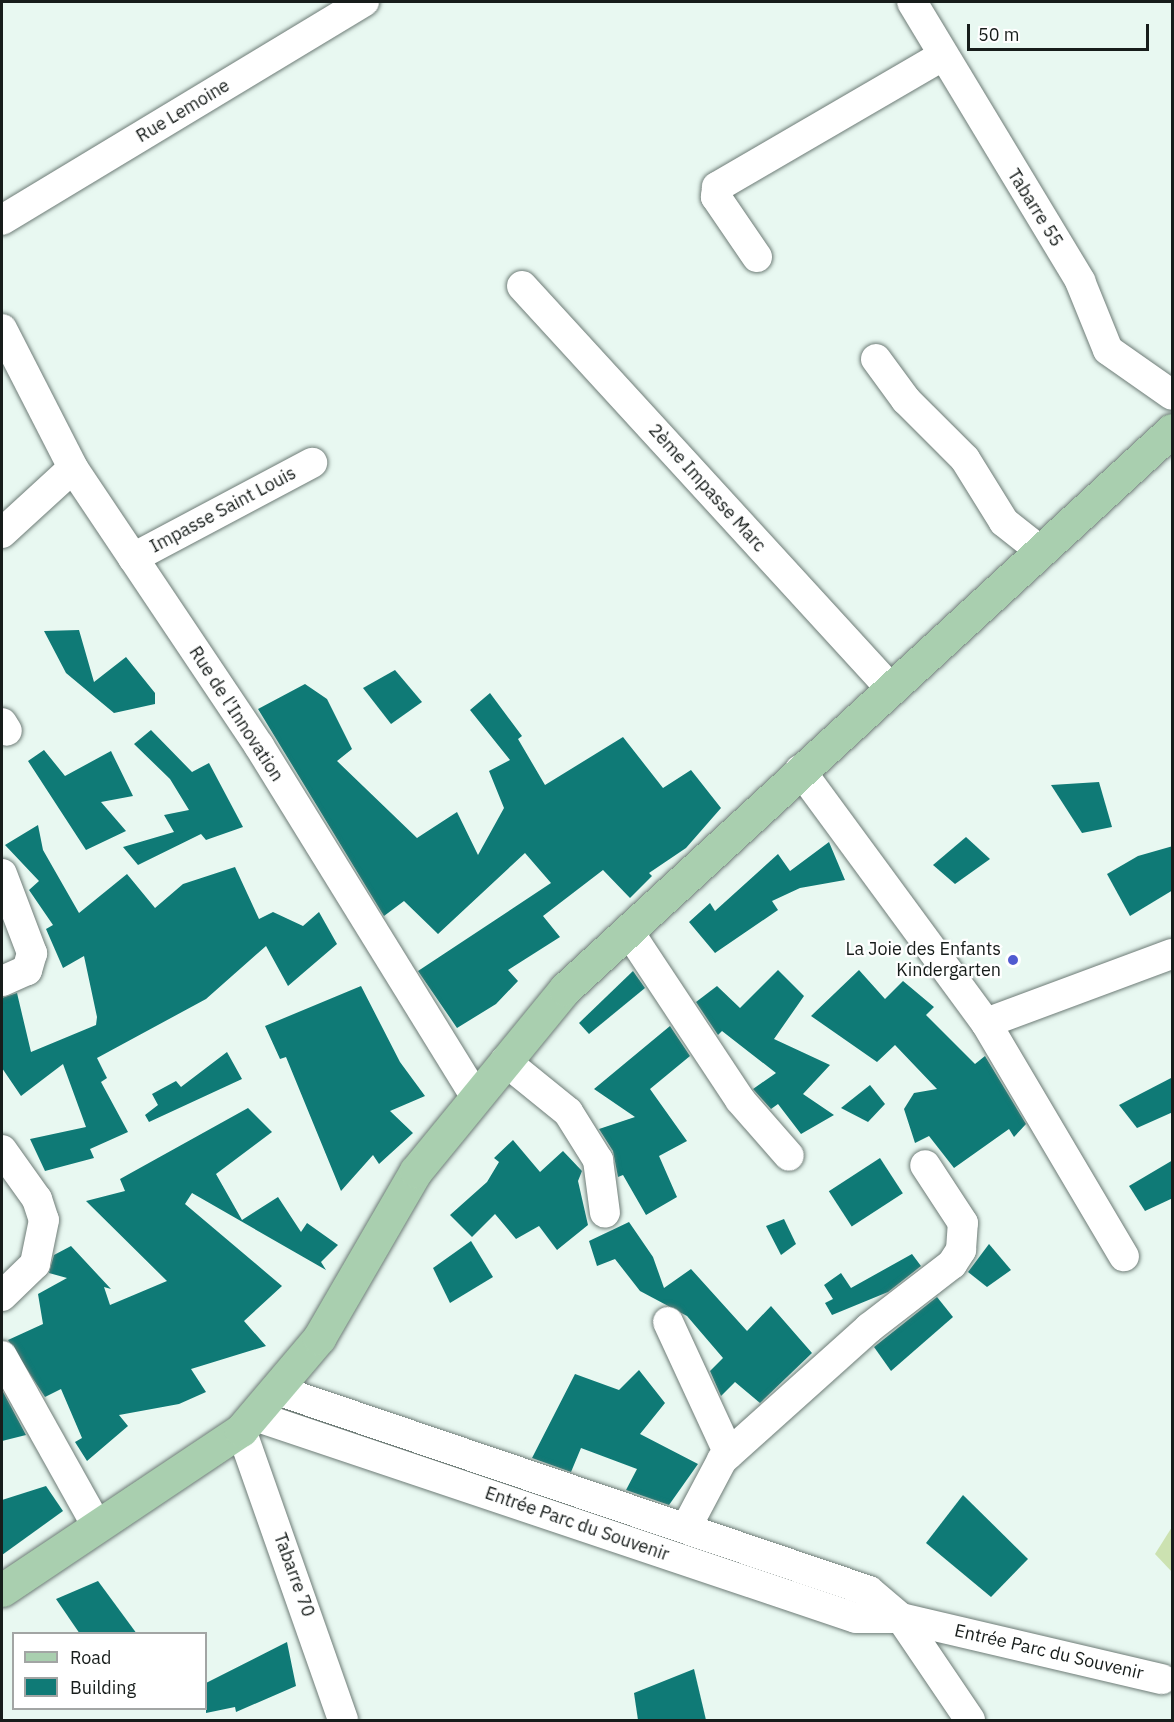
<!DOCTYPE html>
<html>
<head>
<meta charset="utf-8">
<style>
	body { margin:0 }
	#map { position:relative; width:1174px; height:1722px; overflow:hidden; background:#e8f8f1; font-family:"IBM Plex Sans",sans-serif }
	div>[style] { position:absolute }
	.green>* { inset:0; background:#cce2b1 }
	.building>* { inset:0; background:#0f7a76; transform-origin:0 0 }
	.roads { filter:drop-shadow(0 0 2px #6e7c77) drop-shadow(0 0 2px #6e7c77) }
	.minor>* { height:30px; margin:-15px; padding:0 15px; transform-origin:15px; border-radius:15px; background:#fff }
	.major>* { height:33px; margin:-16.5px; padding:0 16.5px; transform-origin:16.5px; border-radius:16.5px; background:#a9cfaf }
	.dots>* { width:16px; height:16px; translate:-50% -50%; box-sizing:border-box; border:3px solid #fff; border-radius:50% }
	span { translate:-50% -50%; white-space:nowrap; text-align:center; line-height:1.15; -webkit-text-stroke:4.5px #fff; paint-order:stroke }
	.street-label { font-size:18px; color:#171d1b }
	.poi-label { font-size:18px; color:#171d1b }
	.right { translate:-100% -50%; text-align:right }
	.frame { position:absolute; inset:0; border:3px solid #171d1b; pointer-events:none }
	.legend { position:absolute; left:12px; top:1632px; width:195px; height:78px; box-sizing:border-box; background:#fff; border:2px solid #a2a5a4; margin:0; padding:8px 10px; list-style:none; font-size:18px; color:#171d1b }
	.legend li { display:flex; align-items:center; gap:12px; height:30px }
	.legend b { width:30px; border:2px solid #a2a5a4 }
	.scale { position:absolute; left:967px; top:24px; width:182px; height:27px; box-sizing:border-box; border:3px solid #171d1b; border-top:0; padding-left:8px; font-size:18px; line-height:21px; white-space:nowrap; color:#171d1b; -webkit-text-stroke:4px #fff; paint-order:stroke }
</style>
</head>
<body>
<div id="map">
	<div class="green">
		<i style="clip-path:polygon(1172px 1527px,1172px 1572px,1155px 1554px)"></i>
	</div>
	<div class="building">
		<i style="clip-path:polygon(79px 630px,94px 682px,126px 657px,155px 693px,155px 704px,114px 713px,66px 673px,44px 631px)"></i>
		<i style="clip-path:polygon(395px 670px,422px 702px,391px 724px,363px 688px)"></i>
		<i style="clip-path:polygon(305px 684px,327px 699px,352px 749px,337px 761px,417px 838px,457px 812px,478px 855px,504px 808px,489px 771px,510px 760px,470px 710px,490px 693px,522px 736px,518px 739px,545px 785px,623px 737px,663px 788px,691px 770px,721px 808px,686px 848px,649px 873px,652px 876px,630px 898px,603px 870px,543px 916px,560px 937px,508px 970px,518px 981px,496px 1004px,457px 1028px,418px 971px,551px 883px,525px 853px,438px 934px,404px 901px,384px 916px,258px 709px)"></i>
		<i style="clip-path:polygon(151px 730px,192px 772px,209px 763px,243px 827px,206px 840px,201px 834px,138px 865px,123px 847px,174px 832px,164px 815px,189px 810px,170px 779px,134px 744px)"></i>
		<i style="clip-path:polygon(44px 750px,65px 776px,111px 751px,133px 796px,101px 802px,126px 831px,86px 850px,28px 761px)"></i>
		<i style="clip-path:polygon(1099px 782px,1112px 827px,1082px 833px,1051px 785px)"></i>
		<i style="clip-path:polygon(38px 825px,43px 850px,79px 913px,127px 874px,155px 908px,183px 884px,235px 867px,259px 919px,273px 912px,303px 926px,319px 912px,337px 944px,288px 986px,266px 946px,206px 999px,97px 1058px,107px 1078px,101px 1082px,128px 1132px,90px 1149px,94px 1158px,45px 1171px,30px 1139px,86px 1127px,63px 1064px,21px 1096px,2px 1068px,2px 998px,17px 993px,31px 1052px,96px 1025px,97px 1017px,84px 956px,63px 968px,46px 929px,53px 925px,29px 890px,39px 881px,5px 845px)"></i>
		<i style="clip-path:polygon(966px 837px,990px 859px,955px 884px,933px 865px)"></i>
		<i style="clip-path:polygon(829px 842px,845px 880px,800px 888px,772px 901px,778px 910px,715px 953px,689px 922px,710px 903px,715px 911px,778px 854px,790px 871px)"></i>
		<i style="clip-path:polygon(1173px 846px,1173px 890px,1130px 916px,1107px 874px,1138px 856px)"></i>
		<i style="clip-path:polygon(778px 970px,804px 996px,774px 1039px,830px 1065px,803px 1094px,834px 1115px,801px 1134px,778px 1104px,771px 1109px,753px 1089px,776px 1073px,722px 1031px,718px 1035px,696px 1002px,717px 986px,740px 1008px)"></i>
		<i style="clip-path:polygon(859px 970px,885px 999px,903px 981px,934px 1007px,926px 1015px,975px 1064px,985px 1056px,1026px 1124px,1014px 1137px,1009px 1129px,954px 1168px,929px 1136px,915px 1143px,904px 1109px,914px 1093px,937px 1089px,895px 1045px,877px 1062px,811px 1016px)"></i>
		<i style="clip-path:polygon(633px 971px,645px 988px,589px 1034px,579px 1023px)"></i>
		<i style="clip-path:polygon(361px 986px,400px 1062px,425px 1096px,390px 1111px,413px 1133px,379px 1164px,373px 1155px,341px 1191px,286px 1057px,280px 1059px,265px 1026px)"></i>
		<i style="clip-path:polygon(670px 1026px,690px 1056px,650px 1089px,687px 1141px,659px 1156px,677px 1197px,646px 1215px,623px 1175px,618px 1177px,613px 1151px,599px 1129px,635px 1117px,594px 1089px)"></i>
		<i style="clip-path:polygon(227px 1052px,242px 1079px,149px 1122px,145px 1115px,158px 1105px,152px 1094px,176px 1081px,181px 1087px)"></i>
		<i style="clip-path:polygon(1173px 1077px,1173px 1112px,1137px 1128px,1119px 1105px)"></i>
		<i style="clip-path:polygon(870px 1085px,885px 1104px,868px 1122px,841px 1108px)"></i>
		<i style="clip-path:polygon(248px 1108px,272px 1132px,216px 1174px,242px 1220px,278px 1197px,301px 1232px,307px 1223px,338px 1245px,321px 1262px,326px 1270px,192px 1193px,185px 1204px,282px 1286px,244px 1321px,266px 1346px,191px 1369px,206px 1392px,179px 1404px,119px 1415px,128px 1426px,87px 1461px,75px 1442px,82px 1438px,61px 1389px,45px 1397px,8px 1340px,43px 1324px,38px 1294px,67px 1278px,49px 1273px,54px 1255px,71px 1246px,111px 1289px,104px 1287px,110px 1305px,167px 1281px,86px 1201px,125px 1191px,120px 1179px)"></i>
		<i style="clip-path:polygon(513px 1140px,540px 1172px,563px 1151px,582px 1171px,578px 1181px,588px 1225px,557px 1250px,539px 1226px,516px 1239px,495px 1214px,472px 1237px,450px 1215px,487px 1182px,499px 1162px,494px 1158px)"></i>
		<i style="left:880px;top:1158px;width:42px;height:61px;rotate:57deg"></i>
		<i style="clip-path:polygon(1173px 1160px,1173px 1198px,1145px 1211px,1129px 1186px)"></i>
		<i style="clip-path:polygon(784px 1219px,796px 1244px,781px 1255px,766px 1226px)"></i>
		<i style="clip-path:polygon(629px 1222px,653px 1257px,664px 1288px,691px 1269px,747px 1331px,771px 1306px,812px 1353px,760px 1403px,735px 1382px,721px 1396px,710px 1371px,723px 1358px,687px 1316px,640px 1291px,615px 1259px,597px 1266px,589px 1241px)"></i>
		<i style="clip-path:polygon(471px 1241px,493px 1277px,450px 1303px,433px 1268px)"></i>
		<i style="clip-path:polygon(989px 1244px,1011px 1270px,987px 1287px,968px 1272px)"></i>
		<i style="clip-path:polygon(912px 1254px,921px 1266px,888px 1292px,832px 1315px,825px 1303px,833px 1299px,824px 1285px,841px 1273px,851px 1288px)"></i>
		<i style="clip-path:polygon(937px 1297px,953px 1317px,891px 1371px,874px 1347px)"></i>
		<i style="clip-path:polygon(639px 1370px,665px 1403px,640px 1434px,698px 1464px,669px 1505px,626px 1490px,637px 1469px,581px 1448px,571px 1472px,532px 1458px,575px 1374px,619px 1390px)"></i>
		<i style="clip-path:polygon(2px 1390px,26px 1435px,2px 1441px)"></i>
		<i style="clip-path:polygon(46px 1486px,63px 1511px,2px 1555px,2px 1500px)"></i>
		<i style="clip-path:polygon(963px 1495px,1028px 1559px,991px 1597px,926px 1543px)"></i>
		<i style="clip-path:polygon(98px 1581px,137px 1634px,80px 1634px,56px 1599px)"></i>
		<i style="clip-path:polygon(287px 1642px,296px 1686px,236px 1712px,235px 1707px,206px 1713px,206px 1683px)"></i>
		<i style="clip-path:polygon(694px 1669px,706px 1720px,638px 1720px,634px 1693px)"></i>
	</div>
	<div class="roads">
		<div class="minor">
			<i style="left:912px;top:2px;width:326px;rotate:58.9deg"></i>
			<i style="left:1080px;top:281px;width:74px;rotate:67.9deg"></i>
			<i style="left:1108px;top:350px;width:78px;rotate:35.1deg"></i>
			<i style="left:2px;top:220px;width:423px;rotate:-31.1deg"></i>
			<i style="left:757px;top:257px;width:73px;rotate:-124.3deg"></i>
			<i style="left:716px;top:197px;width:10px;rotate:-84deg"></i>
			<i style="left:717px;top:187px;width:260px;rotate:-30.2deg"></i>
			<i style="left:522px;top:286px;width:546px;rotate:47.52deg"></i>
			<i style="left:2px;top:329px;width:156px;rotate:62.9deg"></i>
			<i style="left:73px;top:468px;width:334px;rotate:56.2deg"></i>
			<i style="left:259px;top:746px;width:413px;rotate:58.3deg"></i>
			<i style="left:876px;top:359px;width:51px;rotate:53.8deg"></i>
			<i style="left:906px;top:400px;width:83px;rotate:45deg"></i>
			<i style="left:965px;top:459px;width:74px;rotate:58.2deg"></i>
			<i style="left:1004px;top:522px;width:48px;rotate:38.3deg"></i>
			<i style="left:2px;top:533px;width:96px;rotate:-42.5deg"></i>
			<i style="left:133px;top:558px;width:203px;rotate:-28deg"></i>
			<i style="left:2px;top:723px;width:9px;rotate:58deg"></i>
			<i style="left:800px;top:770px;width:314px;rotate:53.7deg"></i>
			<i style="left:986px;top:1023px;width:271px;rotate:59.4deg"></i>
			<i style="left:2px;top:874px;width:85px;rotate:69.2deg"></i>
			<i style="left:32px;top:953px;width:18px;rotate:106deg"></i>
			<i style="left:27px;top:970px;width:27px;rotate:156deg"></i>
			<i style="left:629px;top:932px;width:201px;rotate:56.5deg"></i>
			<i style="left:740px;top:1100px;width:74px;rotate:48.8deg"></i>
			<i style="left:986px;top:1023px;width:198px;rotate:-20.4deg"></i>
			<i style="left:505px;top:1061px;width:81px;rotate:39deg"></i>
			<i style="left:568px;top:1112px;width:57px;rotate:58deg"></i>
			<i style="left:598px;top:1160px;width:53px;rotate:82.5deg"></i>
			<i style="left:2px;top:1150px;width:60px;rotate:54.5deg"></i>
			<i style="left:37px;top:1199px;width:22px;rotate:72deg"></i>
			<i style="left:44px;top:1220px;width:45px;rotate:101.6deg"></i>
			<i style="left:35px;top:1264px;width:46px;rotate:135.9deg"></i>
			<i style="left:668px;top:1322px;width:145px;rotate:65.2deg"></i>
			<i style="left:2px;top:1356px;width:195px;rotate:60.8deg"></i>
			<i style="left:277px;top:1390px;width:625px;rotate:18.75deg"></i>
			<i style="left:869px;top:1591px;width:42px;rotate:40.2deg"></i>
			<i style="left:901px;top:1618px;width:123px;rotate:55.9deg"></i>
			<i style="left:255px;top:1416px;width:634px;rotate:18.58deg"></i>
			<i style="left:856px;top:1618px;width:45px"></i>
			<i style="left:901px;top:1618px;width:268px;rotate:13.2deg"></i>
			<i style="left:241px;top:1430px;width:307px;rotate:70.6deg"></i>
			<i style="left:686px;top:1528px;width:77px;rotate:-62.1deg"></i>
			<i style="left:722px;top:1460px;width:198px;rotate:-41.9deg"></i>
			<i style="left:869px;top:1328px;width:105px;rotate:-37.6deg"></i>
			<i style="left:952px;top:1264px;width:17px;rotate:-57deg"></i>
			<i style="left:961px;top:1250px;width:27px;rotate:-86deg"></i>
			<i style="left:963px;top:1223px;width:69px;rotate:-123.2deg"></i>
		</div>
		<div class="major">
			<i style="left:2px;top:1590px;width:288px;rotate:-33.8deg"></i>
			<i style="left:241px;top:1430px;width:121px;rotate:-49.7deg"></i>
			<i style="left:319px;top:1338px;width:193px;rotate:-59.9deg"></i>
			<i style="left:416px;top:1171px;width:235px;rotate:-50.7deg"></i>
			<i style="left:565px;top:989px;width:825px;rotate:-42.64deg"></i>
		</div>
	</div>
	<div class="dots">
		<i style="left:1013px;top:960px;background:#505ad0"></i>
	</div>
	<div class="street-label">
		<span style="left:183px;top:111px;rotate:-31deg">Rue Lemoine</span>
		<span style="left:1035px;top:208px;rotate:58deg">Tabarre 55</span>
		<span style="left:707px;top:488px;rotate:48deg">2ème Impasse Marc</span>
		<span style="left:223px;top:510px;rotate:-28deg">Impasse Saint Louis</span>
		<span style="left:236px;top:714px;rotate:57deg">Rue de l'Innovation</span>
		<span style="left:577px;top:1524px;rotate:19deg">Entrée Parc du Souvenir</span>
		<span style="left:294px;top:1575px;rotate:70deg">Tabarre 70</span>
		<span style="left:1049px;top:1652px;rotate:13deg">Entrée Parc du Souvenir</span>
	</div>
	<div class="poi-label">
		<span class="right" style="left:1001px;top:960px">La Joie des Enfants<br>Kindergarten</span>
	</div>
	<div class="frame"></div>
	<ul class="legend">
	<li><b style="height:8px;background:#a9cfaf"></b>Road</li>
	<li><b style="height:16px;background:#0f7a76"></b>Building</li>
	</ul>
	<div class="scale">50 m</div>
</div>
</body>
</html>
